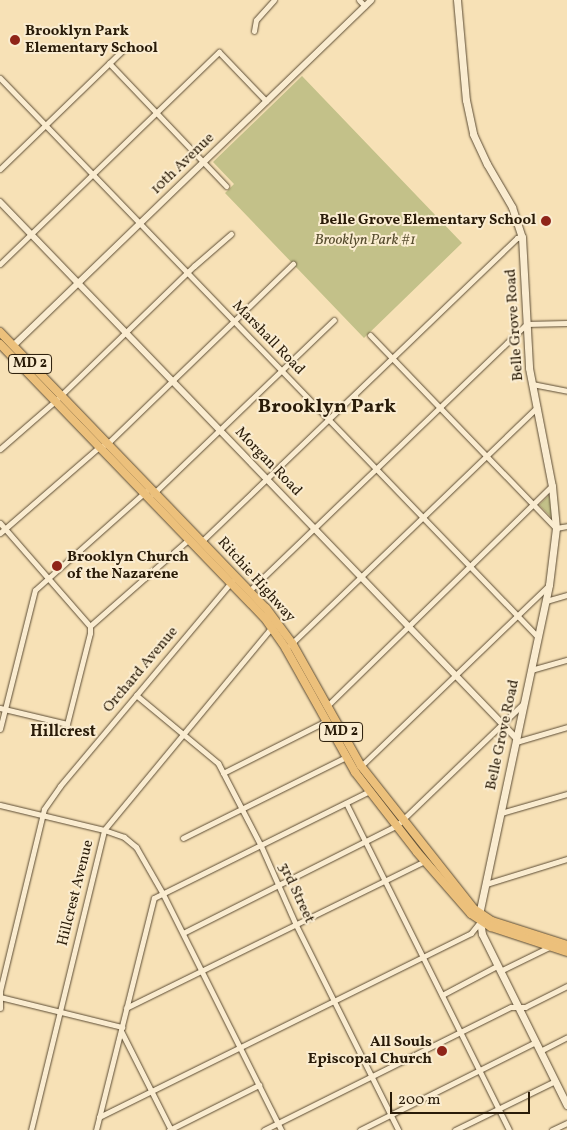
<!DOCTYPE html>
<html>
<head>
<meta charset="utf-8">
<style>
	body { margin:0 }
	#map { position:relative; width:567px; height:1130px; overflow:hidden; background:#f7e1b6; font-family:Vollkorn,serif }
	div>[style] { position:absolute }
	.green>* { inset:0; background:#c3c189 }
	.roads { filter:drop-shadow(0 0 1px #5c4c34) drop-shadow(0 0 1px #5c4c34) }
	.minor>* { height:5px; margin:-2.5px; padding:0 2.5px; transform-origin:2.5px; border-radius:2.5px; background:#faecd0 }
	.tertiary>* { height:6px; margin:-3px; padding:0 3px; transform-origin:3px; border-radius:3px; background:#faecd0 }
	.secondary>* { height:7px; margin:-3.5px; padding:0 3.5px; transform-origin:3.5px; border-radius:3.5px; background:#faecd0 }
	.primary>* { height:8px; margin:-4px; padding:0 4px; transform-origin:4px; border-radius:4px; background:#ecc07b }
	.dots>* { width:14px; height:14px; translate:-50% -50%; box-sizing:border-box; border:2px solid #faecd0; border-radius:50% }
	span { translate:-50% -50%; white-space:nowrap; text-align:center; line-height:1.15; -webkit-text-stroke:4px #faecd0; paint-order:stroke }
	.shield-label span { padding:1px 4px; background:#faecd0; border:1px solid; border-radius:4px; -webkit-text-stroke-width:0 }
	.shield-label { font-size:14px; color:#291b08; font-weight:700 }
	.poi-label { font-size:15px; color:#291b08; font-weight:700 }
	.left { translate:0 -50%; text-align:left }
	.right { translate:-100% -50%; text-align:right }
	.street-label { font-size:15px; color:#291b08 }
	.park-label { font-size:15px; color:#574d2f; font-style:italic }
	.neighbourhood-label { font-size:16px; color:#291b08; font-weight:700 }
	.district-label { font-size:20px; color:#291b08; font-weight:700 }
	.scale { position:absolute; left:390px; top:1092px; width:140px; height:22px; box-sizing:border-box; border:2px solid #291b08; border-top:0; padding-left:6px; font-size:15px; line-height:18px; white-space:nowrap; color:#291b08; -webkit-text-stroke:4px #faecd0; paint-order:stroke }
</style>
</head>
<body>
<div id="map">
	<div class="green">
		<i style="clip-path:polygon(302px 76px,462px 243px,364px 338px,225px 193px,234px 184px,213px 162px)"></i>
		<i style="clip-path:polygon(549px 495px,552px 518px,539px 505px)"></i>
	</div>
	<div class="roads">
		<div class="minor">
			<i style="left:359px;top:0;width:8px;rotate:45deg"></i>
			<i style="left:254px;top:31px;width:11px;rotate:-80deg"></i>
			<i style="left:256px;top:20px;width:27px;rotate:-48deg"></i>
			<i style="left:109px;top:63px;width:170px;rotate:46.4deg"></i>
			<i style="left:0;top:78px;width:776px;rotate:46.1deg"></i>
			<i style="left:0;top:169px;width:178px;rotate:-44.1deg"></i>
			<i style="left:0;top:264px;width:305px;rotate:-44.1deg"></i>
			<i style="left:219px;top:52px;width:68px;rotate:46.2deg"></i>
			<i style="left:370px;top:335px;width:268px;rotate:46.1deg"></i>
			<i style="left:556px;top:528px;width:11px;rotate:-10deg"></i>
			<i style="left:532px;top:384px;width:36px;rotate:11deg"></i>
			<i style="left:0;top:449px;width:73px;rotate:-41.1deg"></i>
			<i style="left:55px;top:401px;width:194px;rotate:-44.2deg"></i>
			<i style="left:194px;top:266px;width:49px;rotate:-40.9deg"></i>
			<i style="left:153px;top:494px;width:251px;rotate:-43.9deg"></i>
			<i style="left:0;top:523px;width:137px;rotate:48.9deg"></i>
			<i style="left:0;top:533px;width:131px;rotate:-41deg"></i>
			<i style="left:99px;top:447px;width:9px;rotate:-21deg"></i>
			<i style="left:107px;top:444px;width:259px;rotate:-44.1deg"></i>
			<i style="left:202px;top:541px;width:437px;rotate:-43.9deg"></i>
			<i style="left:517px;top:238px;width:5px;rotate:-11deg"></i>
			<i style="left:250px;top:590px;width:383px;rotate:-43.9deg"></i>
			<i style="left:526px;top:324px;width:41px;rotate:-1.4deg"></i>
			<i style="left:546px;top:601px;width:22px;rotate:-16deg"></i>
			<i style="left:290px;top:645px;width:343px;rotate:-43.9deg"></i>
			<i style="left:531px;top:670px;width:37px;rotate:-16deg"></i>
			<i style="left:136px;top:695px;width:107px;rotate:39.7deg"></i>
			<i style="left:218px;top:763px;width:93px;rotate:62.6deg"></i>
			<i style="left:261px;top:846px;width:86px;rotate:66.1deg"></i>
			<i style="left:296px;top:925px;width:229px;rotate:63.5deg"></i>
			<i style="left:327px;top:706px;width:315px;rotate:-44.4deg"></i>
			<i style="left:0;top:708px;width:69px;rotate:13.4deg"></i>
			<i style="left:67px;top:724px;width:94px;rotate:-75.8deg"></i>
			<i style="left:90px;top:633px;width:7px;rotate:-90deg"></i>
			<i style="left:90px;top:626px;width:132px;rotate:-41.3deg"></i>
			<i style="left:0;top:729px;width:143px;rotate:-75.9deg"></i>
			<i style="left:35px;top:590px;width:149px;rotate:-41.7deg"></i>
			<i style="left:516px;top:742px;width:53px;rotate:-16.4deg"></i>
			<i style="left:361px;top:766px;width:260px;rotate:-43.9deg"></i>
			<i style="left:223px;top:773px;width:115px;rotate:-26.8deg"></i>
			<i style="left:346px;top:803px;width:365px;rotate:63.5deg"></i>
			<i style="left:0;top:805px;width:107px;rotate:13.5deg"></i>
			<i style="left:104px;top:830px;width:21px;rotate:19deg"></i>
			<i style="left:124px;top:837px;width:16px;rotate:40deg"></i>
			<i style="left:136px;top:847px;width:54px;rotate:60.1deg"></i>
			<i style="left:163px;top:894px;width:264px;rotate:63.4deg"></i>
			<i style="left:501px;top:813px;width:69px;rotate:-16.1deg"></i>
			<i style="left:183px;top:838px;width:182px;rotate:-26.4deg"></i>
			<i style="left:486px;top:884px;width:85px;rotate:-17.2deg"></i>
			<i style="left:183px;top:933px;width:238px;rotate:-26.7deg"></i>
			<i style="left:396px;top:826px;width:178px;rotate:-43.9deg"></i>
			<i style="left:500px;top:971px;width:57px;rotate:-26.1deg"></i>
			<i style="left:442px;top:995px;width:62px;rotate:-27.8deg"></i>
			<i style="left:0;top:997px;width:126px;rotate:13.8deg"></i>
			<i style="left:0;top:1008px;width:17px;rotate:-90deg"></i>
			<i style="left:0;top:991px;width:187px;rotate:-76.4deg"></i>
			<i style="left:44px;top:809px;width:28px;rotate:-55deg"></i>
			<i style="left:60px;top:786px;width:268px;rotate:-50deg"></i>
			<i style="left:126px;top:1008px;width:333px;rotate:-26.2deg"></i>
			<i style="left:121px;top:1031px;width:111px;rotate:63.2deg"></i>
			<i style="left:540px;top:1051px;width:30px;rotate:-27deg"></i>
			<i style="left:99px;top:1117px;width:415px;rotate:-26.3deg"></i>
			<i style="left:471px;top:933px;width:14px;rotate:-51deg"></i>
			<i style="left:31px;top:1130px;width:309px;rotate:-76.3deg"></i>
			<i style="left:104px;top:830px;width:264px;rotate:-50.4deg"></i>
			<i style="left:96px;top:1130px;width:239px;rotate:-76deg"></i>
			<i style="left:154px;top:898px;width:241px;rotate:-26.4deg"></i>
			<i style="left:169px;top:1130px;width:101px;rotate:-26.6deg"></i>
			<i style="left:264px;top:1130px;width:276px;rotate:-26.5deg"></i>
			<i style="left:511px;top:1007px;width:14px"></i>
			<i style="left:525px;top:1007px;width:47px;rotate:-26.6deg"></i>
			<i style="left:360px;top:1130px;width:197px;rotate:-26.6deg"></i>
			<i style="left:455px;top:1130px;width:111px;rotate:-26.1deg"></i>
			<i style="left:552px;top:1130px;width:17px;rotate:-25deg"></i>
		</div>
		<div class="tertiary">
			<i style="left:0;top:202px;width:745px;rotate:46.09deg"></i>
			<i style="left:13px;top:346px;width:498px;rotate:-44deg"></i>
		</div>
		<div class="secondary">
			<i style="left:457px;top:0;width:100px;rotate:84.9deg"></i>
			<i style="left:466px;top:100px;width:35px;rotate:78deg"></i>
			<i style="left:473px;top:134px;width:33px;rotate:65deg"></i>
			<i style="left:487px;top:164px;width:50px;rotate:59.8deg"></i>
			<i style="left:512px;top:207px;width:32px;rotate:72deg"></i>
			<i style="left:522px;top:237px;width:131px;rotate:86.9deg"></i>
			<i style="left:529px;top:368px;width:120px;rotate:79deg"></i>
			<i style="left:552px;top:486px;width:42px;rotate:84.6deg"></i>
			<i style="left:556px;top:528px;width:57px;rotate:97deg"></i>
			<i style="left:549px;top:585px;width:335px;rotate:102deg"></i>
			<i style="left:479px;top:913px;width:21px;rotate:82deg"></i>
			<i style="left:482px;top:934px;width:191px;rotate:63.6deg"></i>
		</div>
		<div class="primary">
			<i style="left:0;top:332px;width:383px;rotate:46.1deg"></i>
			<i style="left:266px;top:608px;width:44px;rotate:53.4deg"></i>
			<i style="left:292px;top:643px;width:141px;rotate:60.7deg"></i>
			<i style="left:361px;top:766px;width:182px;rotate:51.7deg"></i>
			<i style="left:474px;top:909px;width:22px;rotate:34deg"></i>
			<i style="left:492px;top:921px;width:79px;rotate:17.7deg"></i>
			<i style="left:0;top:344px;width:380px;rotate:46deg"></i>
			<i style="left:264px;top:617px;width:39px;rotate:55deg"></i>
			<i style="left:286px;top:649px;width:141px;rotate:60.7deg"></i>
			<i style="left:355px;top:772px;width:101px;rotate:52.2deg"></i>
			<i style="left:417px;top:852px;width:82px;rotate:48.9deg"></i>
			<i style="left:471px;top:914px;width:24px;rotate:33deg"></i>
			<i style="left:491px;top:927px;width:80px;rotate:18.2deg"></i>
		</div>
	</div>
	<div class="dots">
		<i style="left:15px;top:40px;background:#8f2418"></i>
		<i style="left:546px;top:221px;background:#8f2418"></i>
		<i style="left:57px;top:566px;background:#8f2418"></i>
		<i style="left:442px;top:1051px;background:#8f2418"></i>
	</div>
	<div class="shield-label">
		<span style="left:30px;top:364px">MD 2</span>
		<span style="left:341px;top:732px">MD 2</span>
	</div>
	<div class="poi-label">
		<span class="left" style="left:25px;top:40px">Brooklyn Park<br>Elementary School</span>
		<span class="right" style="left:536px;top:221px">Belle Grove Elementary School</span>
		<span class="left" style="left:67px;top:566px">Brooklyn Church<br>of the Nazarene</span>
		<span class="right" style="left:432px;top:1051px">All Souls<br>Episcopal Church</span>
	</div>
	<div class="street-label">
		<span style="left:183px;top:164px;rotate:-44deg">10th Avenue</span>
		<span style="left:515px;top:325px;rotate:-94deg">Belle Grove Road</span>
		<span style="left:268px;top:338px;rotate:46deg">Marshall Road</span>
		<span style="left:268px;top:462px;rotate:46deg">Morgan Road</span>
		<span style="left:256px;top:580px;rotate:48deg">Ritchie Highway</span>
		<span style="left:141px;top:670px;rotate:-50deg">Orchard Avenue</span>
		<span style="left:503px;top:735px;rotate:-78deg">Belle Grove Road</span>
		<span style="left:76px;top:893px;rotate:-76deg">Hillcrest Avenue</span>
		<span style="left:296px;top:893px;rotate:65deg">3rd Street</span>
	</div>
	<div class="park-label">
		<span style="left:365px;top:241px">Brooklyn Park #1</span>
	</div>
	<div class="neighbourhood-label">
		<span style="left:63px;top:732px">Hillcrest</span>
	</div>
	<div class="district-label">
		<span style="left:327px;top:407px">Brooklyn Park</span>
	</div>
	<div class="scale">200 m</div>
</div>
</body>
</html>
